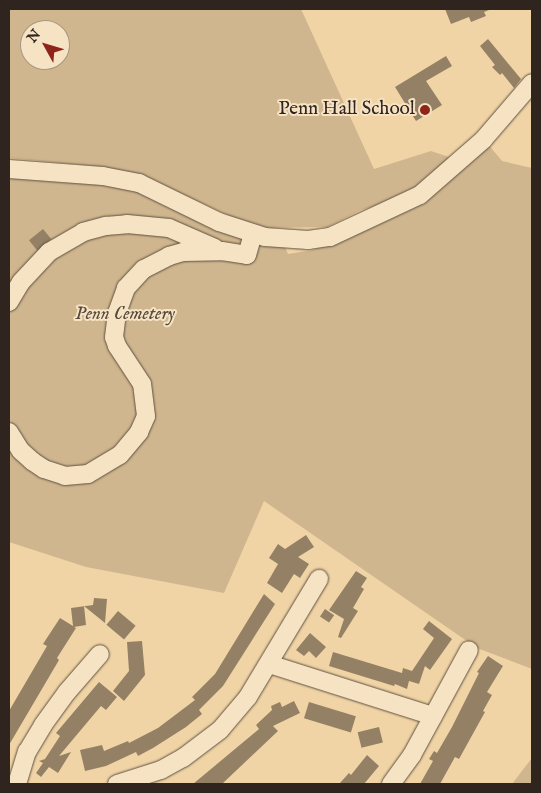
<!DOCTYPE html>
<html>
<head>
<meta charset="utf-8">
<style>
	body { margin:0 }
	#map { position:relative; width:541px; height:793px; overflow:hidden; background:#f0d4a5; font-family:"IM FELL English",serif }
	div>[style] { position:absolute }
	.green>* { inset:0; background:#cfb68e }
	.building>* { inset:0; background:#948065; transform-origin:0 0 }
	.roads { filter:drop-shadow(0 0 1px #605040) drop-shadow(0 0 1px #605040) }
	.minor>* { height:18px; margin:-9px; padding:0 9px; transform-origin:9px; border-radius:9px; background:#f5e3c4 }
	.dots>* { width:14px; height:14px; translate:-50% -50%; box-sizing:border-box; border:2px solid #f5e3c4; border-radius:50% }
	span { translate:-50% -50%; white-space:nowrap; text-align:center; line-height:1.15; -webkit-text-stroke:4px #f5e3c4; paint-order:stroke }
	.poi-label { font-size:19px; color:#30241f }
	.right { translate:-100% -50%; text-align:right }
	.park-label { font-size:19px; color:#58483b; font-style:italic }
	.frame { position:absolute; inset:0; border:10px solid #30241f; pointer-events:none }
	.north { position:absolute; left:20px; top:20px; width:50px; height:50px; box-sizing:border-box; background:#f5e3c4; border:1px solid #a69782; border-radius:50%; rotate:309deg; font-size:14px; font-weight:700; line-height:20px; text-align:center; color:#30241f }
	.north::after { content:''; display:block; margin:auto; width:18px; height:22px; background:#8f2418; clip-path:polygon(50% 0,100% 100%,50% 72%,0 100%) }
</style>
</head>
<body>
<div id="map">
	<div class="green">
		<i style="clip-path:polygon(evenodd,9px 9px,301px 9px,374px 169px,431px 151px,455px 159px,437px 174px,389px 202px,361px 210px,327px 227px,256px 228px,143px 176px,93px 166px,9px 158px,9px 9px,30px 30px,60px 30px,60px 60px,30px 60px,30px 30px)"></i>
		<i style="clip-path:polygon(487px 143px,502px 161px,532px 168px,532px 669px,477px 648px,264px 501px,224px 593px,86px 567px,9px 542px,9px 178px,111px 182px,283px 242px,288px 254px,313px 250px,396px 215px)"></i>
		<i style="clip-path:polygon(532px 758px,532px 784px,512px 784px)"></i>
	</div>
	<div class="building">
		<i style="clip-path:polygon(445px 9px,489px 9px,489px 10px,484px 12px,486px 16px,471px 22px,469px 17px,451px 24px)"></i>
		<i style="clip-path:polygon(488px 39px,521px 79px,514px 88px,502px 73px,500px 75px,492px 67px,495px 65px,480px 46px)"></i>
		<i style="clip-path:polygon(446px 56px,452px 66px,426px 81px,442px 105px,416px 121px,395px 87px)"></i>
		<i style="left:43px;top:229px;width:13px;height:18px;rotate:51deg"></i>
		<i style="clip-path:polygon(306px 535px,314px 547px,298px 557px,309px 564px,300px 578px,294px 574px,282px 593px,267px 583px,278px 564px,269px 558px,278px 544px,285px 549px)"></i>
		<i style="clip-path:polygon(356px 571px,367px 578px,361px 587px,364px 589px,353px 608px,358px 611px,341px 638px,338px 637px,344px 619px,329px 610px)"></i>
		<i style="clip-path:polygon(264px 594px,275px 604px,223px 686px,199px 710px,202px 714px,186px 727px,153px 748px,138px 756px,136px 752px,106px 766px,85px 771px,80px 750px,102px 745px,104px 751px,128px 741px,129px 743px,158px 728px,195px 700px,192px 697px,215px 674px)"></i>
		<i style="clip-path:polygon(94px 598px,107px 599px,105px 623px,84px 606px,86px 625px,74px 627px,76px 628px,57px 658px,59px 660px,9px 745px,9px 711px,47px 646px,43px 644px,60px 618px,73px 626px,71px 608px,93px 605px)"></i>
		<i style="left:325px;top:609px;width:11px;height:9px;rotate:34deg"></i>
		<i style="left:118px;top:611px;width:23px;height:18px;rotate:40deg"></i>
		<i style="clip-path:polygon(429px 621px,452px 639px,430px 670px,425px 666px,419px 684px,409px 681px,407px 689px,395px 684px,394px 686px,329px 666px,333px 652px,402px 673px,403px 668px,412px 671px,434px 638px,423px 629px)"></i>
		<i style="clip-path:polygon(310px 633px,326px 647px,316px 658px,309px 651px,304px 656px,296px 650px)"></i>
		<i style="clip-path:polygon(142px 641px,145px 675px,124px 701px,113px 691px,129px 671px,127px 642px)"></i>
		<i style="clip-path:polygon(488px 656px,503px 666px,487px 692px,492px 695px,483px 711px,485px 712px,459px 759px,455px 757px,440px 784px,420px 784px,433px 761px,429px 759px,434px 751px,437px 753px,452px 727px,479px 673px,477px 672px)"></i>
		<i style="clip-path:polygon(99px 682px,117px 697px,106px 710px,101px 706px,59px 756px,71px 752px,58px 773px,49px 767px,41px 777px,36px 773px,43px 763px,39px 761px,45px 759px,60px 736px,56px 733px)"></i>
		<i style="clip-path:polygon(294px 701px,300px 713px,273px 726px,278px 731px,222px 784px,193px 784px,259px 729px,256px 725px,272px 710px,271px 706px,280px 702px,282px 707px)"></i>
		<i style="left:309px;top:702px;width:49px;height:17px;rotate:17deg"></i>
		<i style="left:379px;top:727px;width:16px;height:22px;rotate:76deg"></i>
		<i style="clip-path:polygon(367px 755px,379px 766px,364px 784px,339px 784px,349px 773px,351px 775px)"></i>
	</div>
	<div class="roads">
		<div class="minor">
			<i style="left:9px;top:169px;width:94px;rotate:4.3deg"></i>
			<i style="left:103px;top:176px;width:37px;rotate:11deg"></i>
			<i style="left:139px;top:183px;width:89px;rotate:26deg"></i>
			<i style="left:219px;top:222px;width:48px;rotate:18.1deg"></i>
			<i style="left:265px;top:237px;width:43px;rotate:4deg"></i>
			<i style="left:308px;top:240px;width:22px;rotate:-8deg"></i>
			<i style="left:330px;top:237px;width:99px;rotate:-25deg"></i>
			<i style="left:420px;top:195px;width:84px;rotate:-41.1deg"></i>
			<i style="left:483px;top:140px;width:75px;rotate:-49.3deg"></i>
			<i style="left:9px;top:302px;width:23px;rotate:-59deg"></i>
			<i style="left:21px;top:282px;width:41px;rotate:-47deg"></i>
			<i style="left:49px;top:252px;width:39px;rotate:-30deg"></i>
			<i style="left:83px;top:232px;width:24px;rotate:-15deg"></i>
			<i style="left:106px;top:226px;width:21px;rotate:-5deg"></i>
			<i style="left:127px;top:224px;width:42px;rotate:5.4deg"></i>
			<i style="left:169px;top:228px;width:50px;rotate:23.5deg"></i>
			<i style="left:9px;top:432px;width:22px;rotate:58deg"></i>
			<i style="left:21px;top:451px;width:15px;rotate:42deg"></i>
			<i style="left:32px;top:461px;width:14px;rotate:34deg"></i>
			<i style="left:44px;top:469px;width:22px;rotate:18deg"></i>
			<i style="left:65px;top:476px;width:23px;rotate:-5deg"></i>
			<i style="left:88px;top:474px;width:37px;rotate:-31deg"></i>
			<i style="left:120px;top:455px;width:30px;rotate:-50deg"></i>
			<i style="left:139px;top:432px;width:17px;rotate:-66deg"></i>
			<i style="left:146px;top:416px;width:32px;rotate:-97deg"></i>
			<i style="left:142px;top:384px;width:45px;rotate:-123.3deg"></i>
			<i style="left:117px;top:346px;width:9px;rotate:-108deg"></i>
			<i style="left:114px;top:337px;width:24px;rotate:-83deg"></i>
			<i style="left:117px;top:313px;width:27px;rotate:-70deg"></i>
			<i style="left:126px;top:288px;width:26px;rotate:-47deg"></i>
			<i style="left:144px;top:269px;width:28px;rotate:-27deg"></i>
			<i style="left:169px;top:256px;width:15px;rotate:-16deg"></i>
			<i style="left:183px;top:252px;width:39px;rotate:-1deg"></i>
			<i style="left:222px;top:251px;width:25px;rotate:9deg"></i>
			<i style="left:247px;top:255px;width:22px;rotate:-74deg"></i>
			<i style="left:269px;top:664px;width:172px;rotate:17.6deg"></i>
			<i style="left:17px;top:784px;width:34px;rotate:-73deg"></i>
			<i style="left:27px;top:752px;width:31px;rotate:-59deg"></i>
			<i style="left:43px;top:725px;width:41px;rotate:-54deg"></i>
			<i style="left:67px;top:692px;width:50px;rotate:-49deg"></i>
			<i style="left:117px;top:784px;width:46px;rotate:-17.7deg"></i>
			<i style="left:161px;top:770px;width:25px;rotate:-29deg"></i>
			<i style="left:183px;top:758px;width:46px;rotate:-37.1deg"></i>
			<i style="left:220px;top:730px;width:43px;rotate:-49.7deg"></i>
			<i style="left:248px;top:697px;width:138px;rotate:-59deg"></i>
			<i style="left:391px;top:784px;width:36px;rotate:-54deg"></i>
			<i style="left:412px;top:755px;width:119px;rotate:-61.5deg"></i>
		</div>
	</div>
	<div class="dots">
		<i style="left:425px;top:110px;background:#8f2418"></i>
	</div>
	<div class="poi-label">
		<span class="right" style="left:415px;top:110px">Penn Hall School</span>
	</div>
	<div class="park-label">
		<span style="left:125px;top:315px">Penn Cemetery</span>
	</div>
	<div class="frame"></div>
	<div class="north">N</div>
</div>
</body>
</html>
